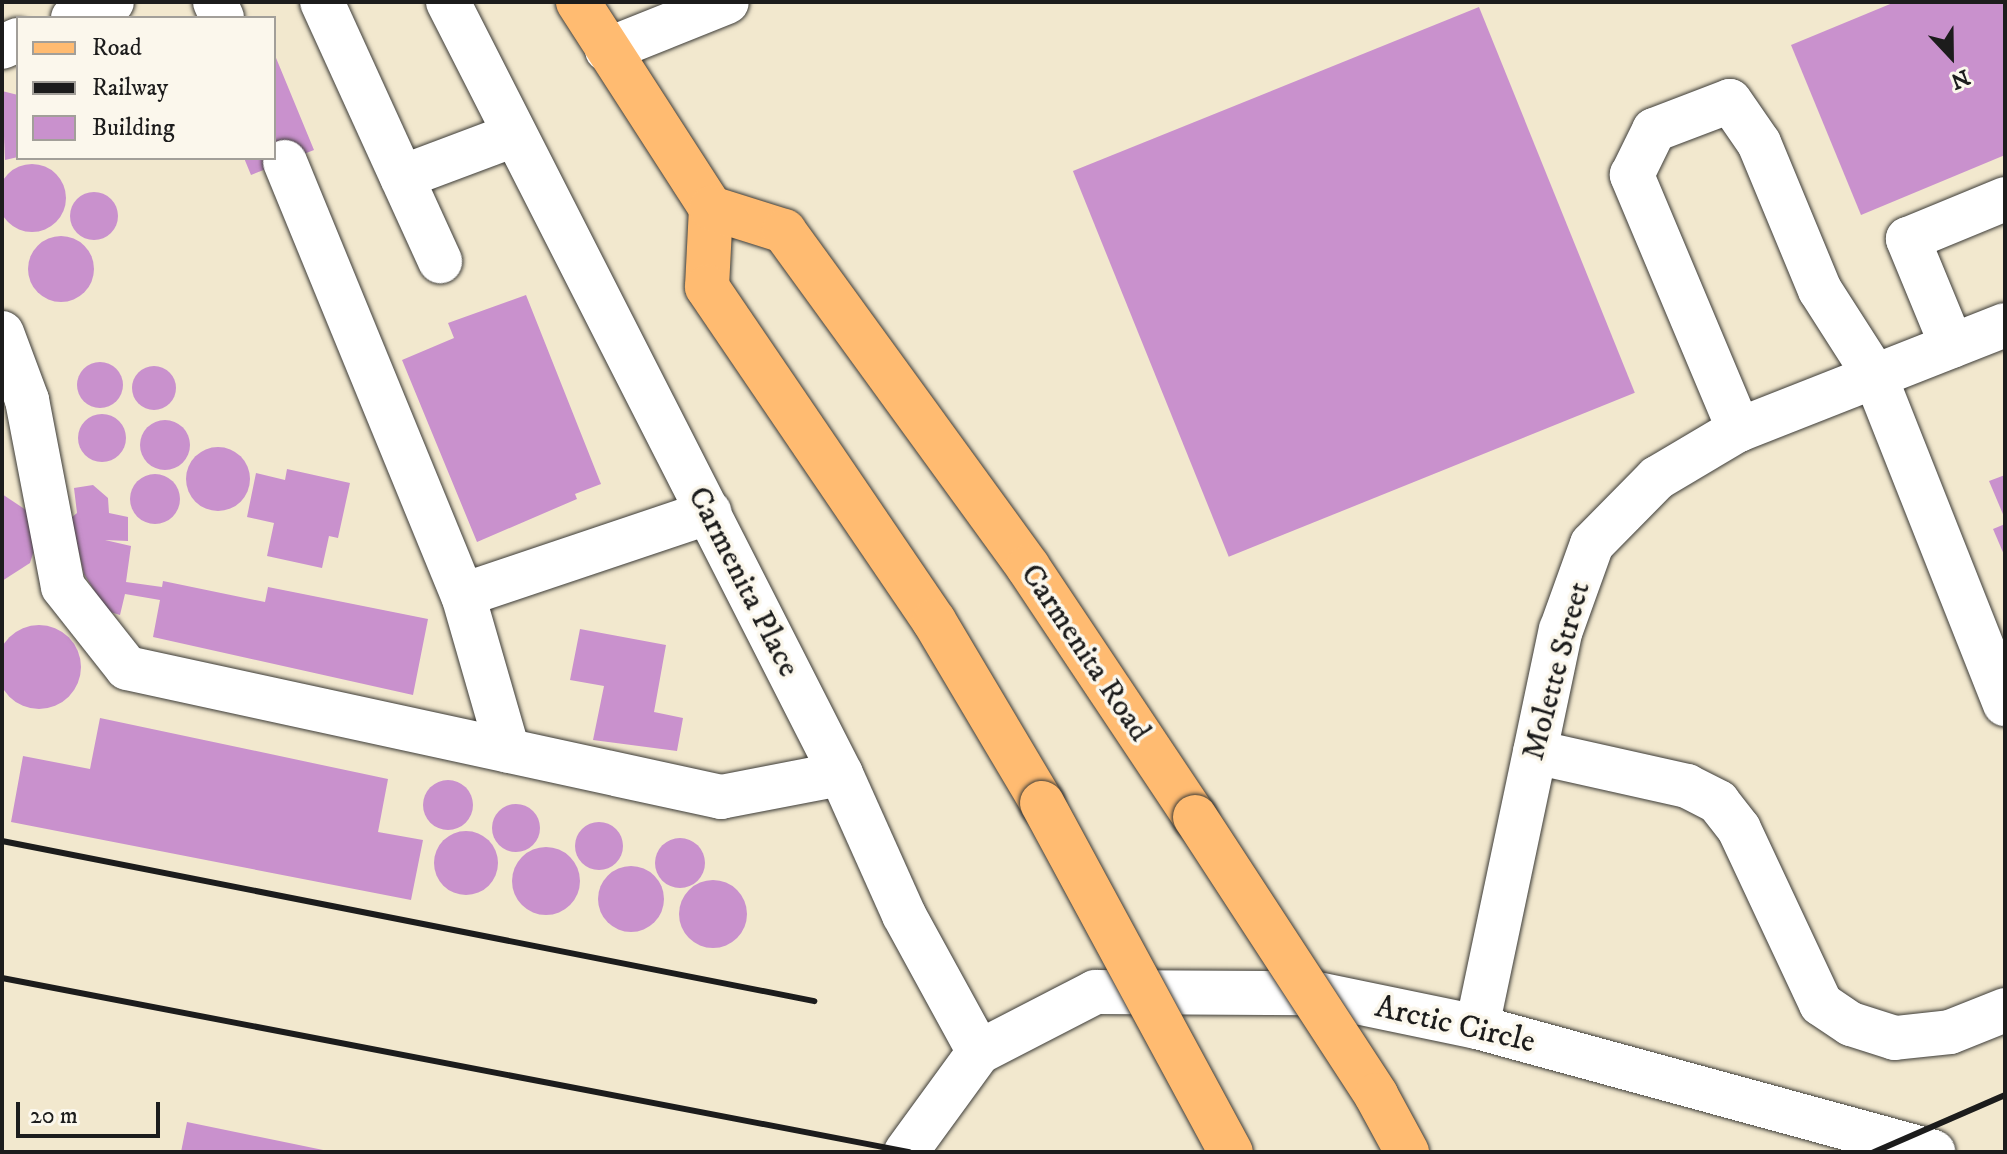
<!DOCTYPE html>
<html>
<head>
<meta charset="utf-8">
<style>
	body { margin:0 }
	#map { position:relative; width:2007px; height:1154px; overflow:hidden; background:#f2e8ce; font-family:"IM FELL DW Pica",serif }
	div>[style] { position:absolute }
	.building>* { inset:0; background:#c991cd; transform-origin:0 0 }
	.round { border-radius:50% }
	.roads { filter:drop-shadow(0 0 2px #3c3b37) drop-shadow(0 0 2px #3c3b37) }
	.minor>* { height:44px; margin:-22px; padding:0 22px; transform-origin:22px; border-radius:22px; background:#fff }
	.major>* { height:44px; margin:-22px; padding:0 22px; transform-origin:22px; border-radius:22px; background:#ffbb71 }
	.rail>* { height:6px; margin:-3px; padding:0 3px; transform-origin:3px; border-radius:3px; background:#1c1c1c }
	.bridges { filter:drop-shadow(0 0 2px #3c3b37) drop-shadow(0 0 2px #3c3b37) }
	.major-bridge>* { height:44px; margin:-22px; padding:0 22px; transform-origin:22px; border-radius:22px; background:#ffbb71 }
	span { translate:-50% -50%; white-space:nowrap; text-align:center; line-height:1.15; -webkit-text-stroke:7px #fbf7ec; paint-order:stroke }
	.street-label { font-size:32px; color:#1c1c1c }
	.frame { position:absolute; inset:0; border:4px solid #1c1c1c; pointer-events:none }
	.legend { position:absolute; left:16px; top:16px; width:260px; height:144px; box-sizing:border-box; background:#fbf7ec; border:2px solid #a29f99; margin:0; padding:10px 14px; list-style:none; font-size:24px; color:#1c1c1c }
	.legend li { display:flex; align-items:center; gap:16px; height:40px }
	.legend b { width:40px; border:2px solid #a29f99 }
	.north { position:absolute; left:1911px; top:16px; width:80px; height:80px; -webkit-text-stroke:6px #fbf7ec; paint-order:stroke; rotate:158deg; font-size:22px; font-weight:700; line-height:32px; text-align:center; color:#1c1c1c }
	.north::after { content:''; display:block; margin:auto; width:28px; height:36px; background:#1c1c1c; clip-path:polygon(50% 0,100% 100%,50% 72%,0 100%) }
	.scale { position:absolute; left:16px; top:1102px; width:144px; height:36px; box-sizing:border-box; border:4px solid #1c1c1c; border-top:0; padding-left:10px; font-size:24px; line-height:28px; white-space:nowrap; color:#1c1c1c; -webkit-text-stroke:6px #fbf7ec; paint-order:stroke }
</style>
</head>
<body>
<div id="map">
	<div class="building">
		<i style="clip-path:polygon(1895px 2px,2005px 2px,2005px 155px,1861px 215px,1791px 45px)"></i>
		<i style="left:1479px;top:7px;width:416px;height:438px;rotate:68deg"></i>
		<i style="clip-path:polygon(274px 53px,314px 150px,251px 175px,244px 158px,274px 158px)"></i>
		<i style="clip-path:polygon(2px 91px,18px 95px,18px 157px,5px 160px)"></i>
		<i class="round" style="left:-2px;top:164px;width:68px;height:68px"></i>
		<i class="round" style="left:70px;top:192px;width:48px;height:48px"></i>
		<i class="round" style="left:28px;top:236px;width:66px;height:66px"></i>
		<i style="clip-path:polygon(526px 295px,601px 484px,575px 494px,577px 499px,477px 542px,402px 360px,454px 338px,448px 323px)"></i>
		<i class="round" style="left:77px;top:362px;width:46px;height:46px"></i>
		<i class="round" style="left:132px;top:366px;width:44px;height:44px"></i>
		<i class="round" style="left:78px;top:414px;width:48px;height:48px"></i>
		<i class="round" style="left:140px;top:420px;width:50px;height:50px"></i>
		<i class="round" style="left:186px;top:447px;width:64px;height:64px"></i>
		<i style="clip-path:polygon(287px 469px,350px 483px,338px 538px,329px 536px,322px 568px,267px 556px,274px 523px,247px 517px,256px 473px,285px 480px)"></i>
		<i class="round" style="left:130px;top:474px;width:50px;height:50px"></i>
		<i style="clip-path:polygon(2005px 475px,2005px 519px,1989px 481px)"></i>
		<i style="clip-path:polygon(93px 485px,108px 498px,109px 513px,128px 517px,128px 541px,105px 540px,131px 546px,126px 582px,162px 587px,163px 581px,265px 602px,268px 587px,428px 619px,413px 695px,153px 637px,160px 600px,125px 594px,120px 615px,107px 611px,84px 574px,71px 518px,77px 513px,74px 488px)"></i>
		<i style="clip-path:polygon(2px 494px,29px 512px,37px 541px,30px 563px,2px 581px)"></i>
		<i style="clip-path:polygon(2005px 524px,2005px 557px,1993px 529px)"></i>
		<i class="round" style="left:-3px;top:625px;width:84px;height:84px"></i>
		<i style="clip-path:polygon(580px 629px,666px 645px,654px 712px,683px 718px,677px 751px,593px 740px,604px 686px,570px 680px)"></i>
		<i style="clip-path:polygon(100px 718px,388px 779px,378px 832px,423px 840px,411px 900px,11px 822px,23px 756px,90px 769px)"></i>
		<i class="round" style="left:423px;top:780px;width:50px;height:50px"></i>
		<i class="round" style="left:492px;top:804px;width:48px;height:48px"></i>
		<i class="round" style="left:575px;top:822px;width:48px;height:48px"></i>
		<i class="round" style="left:434px;top:831px;width:64px;height:64px"></i>
		<i class="round" style="left:655px;top:838px;width:50px;height:50px"></i>
		<i class="round" style="left:512px;top:847px;width:68px;height:68px"></i>
		<i class="round" style="left:598px;top:866px;width:66px;height:66px"></i>
		<i class="round" style="left:679px;top:880px;width:68px;height:68px"></i>
		<i style="clip-path:polygon(187px 1122px,328px 1151px,328px 1152px,181px 1152px)"></i>
	</div>
	<div class="roads">
		<div class="minor">
			<i style="left:215px;top:2px;width:17px;rotate:66deg"></i>
			<i style="left:322px;top:2px;width:285px;rotate:65.5deg"></i>
			<i style="left:448px;top:2px;width:866px;rotate:63.02deg"></i>
			<i style="left:841px;top:774px;width:154px;rotate:65.9deg"></i>
			<i style="left:904px;top:915px;width:156px;rotate:61.3deg"></i>
			<i style="left:73px;top:18px;width:42px;rotate:-22.3deg"></i>
			<i style="left:2px;top:47px;width:17px;rotate:-24deg"></i>
			<i style="left:607px;top:50px;width:129px;rotate:-21.8deg"></i>
			<i style="left:285px;top:162px;width:468px;rotate:67.7deg"></i>
			<i style="left:463px;top:595px;width:260px;rotate:-18.6deg"></i>
			<i style="left:402px;top:177px;width:120px;rotate:-20.6deg"></i>
			<i style="left:2px;top:333px;width:72px;rotate:69.5deg"></i>
			<i style="left:27px;top:400px;width:190px;rotate:79.1deg"></i>
			<i style="left:63px;top:587px;width:103px;rotate:51.7deg"></i>
			<i style="left:127px;top:668px;width:608px;rotate:12.25deg"></i>
			<i style="left:721px;top:797px;width:122px;rotate:-10.9deg"></i>
			<i style="left:1952px;top:346px;width:116px;rotate:-112.4deg"></i>
			<i style="left:1908px;top:239px;width:105px;rotate:-22.4deg"></i>
			<i style="left:1739px;top:430px;width:277px;rotate:-112.8deg"></i>
			<i style="left:1632px;top:175px;width:50px;rotate:-63.9deg"></i>
			<i style="left:1654px;top:130px;width:81px;rotate:-20.9deg"></i>
			<i style="left:1730px;top:101px;width:51px;rotate:55.4deg"></i>
			<i style="left:1759px;top:143px;width:159px;rotate:67.5deg"></i>
			<i style="left:1820px;top:290px;width:102px;rotate:57.4deg"></i>
			<i style="left:1875px;top:376px;width:353px;rotate:68.4deg"></i>
			<i style="left:463px;top:595px;width:162px;rotate:73.9deg"></i>
			<i style="left:1535px;top:752px;width:156px;rotate:12.6deg"></i>
			<i style="left:1687px;top:786px;width:35px;rotate:27deg"></i>
			<i style="left:1718px;top:802px;width:34px;rotate:52deg"></i>
			<i style="left:1739px;top:829px;width:193px;rotate:64.9deg"></i>
			<i style="left:1821px;top:1004px;width:36px;rotate:34deg"></i>
			<i style="left:1851px;top:1024px;width:46px;rotate:17.7deg"></i>
			<i style="left:1895px;top:1038px;width:55px;rotate:-6.2deg"></i>
			<i style="left:1950px;top:1032px;width:59px;rotate:-21.8deg"></i>
			<i style="left:1477px;top:1027px;width:406px;rotate:-78.1deg"></i>
			<i style="left:1561px;top:630px;width:91px;rotate:-70.2deg"></i>
			<i style="left:1592px;top:544px;width:93px;rotate:-45.4deg"></i>
			<i style="left:1657px;top:478px;width:92px;rotate:-30.7deg"></i>
			<i style="left:1736px;top:431px;width:289px;rotate:-21.5deg"></i>
			<i style="left:906px;top:1152px;width:124px;rotate:-53.9deg"></i>
			<i style="left:979px;top:1052px;width:131px;rotate:-27.3deg"></i>
			<i style="left:1095px;top:992px;width:218px;rotate:0.3deg"></i>
			<i style="left:1313px;top:993px;width:167px;rotate:11.7deg"></i>
			<i style="left:1477px;top:1027px;width:473px;rotate:15.3deg"></i>
		</div>
		<div class="major">
			<i style="left:578px;top:2px;width:245px;rotate:57.2deg"></i>
			<i style="left:711px;top:208px;width:79px;rotate:92.9deg"></i>
			<i style="left:707px;top:287px;width:404px;rotate:55.8deg"></i>
			<i style="left:934px;top:621px;width:212px;rotate:59.3deg"></i>
			<i style="left:711px;top:208px;width:77px;rotate:17.5deg"></i>
			<i style="left:784px;top:231px;width:415px;rotate:54deg"></i>
			<i style="left:1028px;top:567px;width:301px;rotate:56.3deg"></i>
		</div>
	</div>
	<div class="rail">
		<i style="left:2px;top:841px;width:828px;rotate:11.15deg"></i>
		<i style="left:2px;top:978px;width:924px;rotate:10.86deg"></i>
		<i style="left:1874px;top:1152px;width:143px;rotate:-23.5deg"></i>
	</div>
	<div class="bridges">
		<div class="major-bridge">
			<i style="left:1042px;top:803px;width:397px;rotate:61.6deg"></i>
			<i style="left:1195px;top:817px;width:332px;rotate:56.9deg"></i>
			<i style="left:1376px;top:1095px;width:65px;rotate:61.5deg"></i>
		</div>
	</div>
	<div class="street-label">
		<span style="left:743px;top:582px;rotate:63deg">Carmenita Place</span>
		<span style="left:1085px;top:653px;rotate:56deg">Carmenita Road</span>
		<span style="left:1557px;top:671px;rotate:-75deg">Molette Street</span>
		<span style="left:1455px;top:1025px;rotate:13deg">Arctic Circle</span>
	</div>
	<div class="frame"></div>
	<ul class="legend">
	<li><b style="height:10px;background:#ffbb71"></b>Road</li>
	<li><b style="height:10px;background:#1c1c1c"></b>Railway</li>
	<li><b style="height:22px;background:#c991cd"></b>Building</li>
	</ul>
	<div class="north">N</div>
	<div class="scale">20 m</div>
</div>
</body>
</html>
